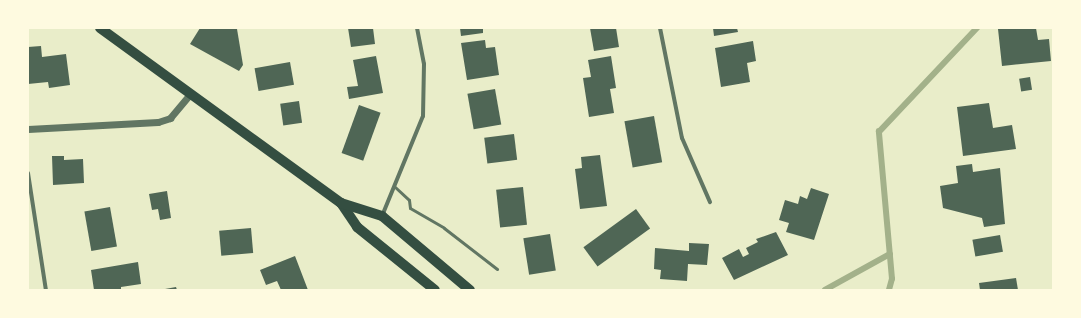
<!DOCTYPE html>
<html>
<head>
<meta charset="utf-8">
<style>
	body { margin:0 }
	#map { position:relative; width:1081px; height:318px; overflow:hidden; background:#e9edc9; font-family:"Fira Sans",sans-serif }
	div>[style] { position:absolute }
	.stream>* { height:5.5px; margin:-2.75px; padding:0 2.75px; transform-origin:2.75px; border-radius:2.75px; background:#a3b18a }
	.building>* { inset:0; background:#4f6655; transform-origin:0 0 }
	.service>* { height:3px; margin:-1.5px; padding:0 1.5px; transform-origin:1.5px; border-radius:1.5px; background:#617663 }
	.minor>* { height:4px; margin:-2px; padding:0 2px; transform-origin:2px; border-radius:2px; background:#617663 }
	.tertiary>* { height:7px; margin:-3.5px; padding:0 3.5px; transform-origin:3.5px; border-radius:3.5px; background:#617663 }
	.primary>* { height:10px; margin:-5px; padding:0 5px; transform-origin:5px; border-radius:5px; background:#344e41 }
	span { translate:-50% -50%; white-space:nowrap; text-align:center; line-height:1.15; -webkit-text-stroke:3.5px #fefae0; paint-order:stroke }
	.frame { position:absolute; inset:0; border:29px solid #fefae0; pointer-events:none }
</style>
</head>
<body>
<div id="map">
	<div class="stream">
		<i style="left:825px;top:290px;width:74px;rotate:-29deg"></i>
		<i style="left:889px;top:290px;width:11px;rotate:-75deg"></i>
		<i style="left:892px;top:279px;width:148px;rotate:-95.1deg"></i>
		<i style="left:879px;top:132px;width:143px;rotate:-46.7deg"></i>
	</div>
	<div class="building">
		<i style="clip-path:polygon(200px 28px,237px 29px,243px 65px,239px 71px,190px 44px)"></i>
		<i style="clip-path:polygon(348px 28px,373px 28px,375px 44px,351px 47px)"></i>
		<i style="clip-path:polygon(460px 28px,483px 28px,483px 33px,461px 36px)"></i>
		<i style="clip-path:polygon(590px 28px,616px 28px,619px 47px,594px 51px)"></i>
		<i style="clip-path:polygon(713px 28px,737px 28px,738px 32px,714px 36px)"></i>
		<i style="clip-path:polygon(1036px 28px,1038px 40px,1049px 39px,1051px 61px,1002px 66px,998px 29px)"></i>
		<i style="clip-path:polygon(485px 40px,486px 48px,495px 47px,499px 75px,467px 80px,461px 43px)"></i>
		<i style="clip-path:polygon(753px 41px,756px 61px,747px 63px,750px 82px,721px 87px,715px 48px)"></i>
		<i style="clip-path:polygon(41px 46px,42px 57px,66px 54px,70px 85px,49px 88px,48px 82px,28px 84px,28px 47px)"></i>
		<i style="clip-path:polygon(376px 56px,383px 93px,349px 99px,347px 87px,358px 86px,353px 60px)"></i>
		<i style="clip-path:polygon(611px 56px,616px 88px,610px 89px,614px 113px,589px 117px,583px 78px,591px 77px,588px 60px)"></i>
		<i style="left:290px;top:62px;width:23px;height:36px;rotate:80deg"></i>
		<i style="left:1030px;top:77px;width:13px;height:11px;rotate:81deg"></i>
		<i style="left:495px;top:89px;width:36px;height:28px;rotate:80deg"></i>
		<i style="left:299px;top:101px;width:22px;height:19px;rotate:82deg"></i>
		<i style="clip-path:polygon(989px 103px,993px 128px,1012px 125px,1016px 149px,963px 156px,957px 107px)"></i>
		<i style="left:359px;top:105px;width:23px;height:51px;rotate:20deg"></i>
		<i style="left:654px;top:116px;width:47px;height:30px;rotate:80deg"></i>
		<i style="left:514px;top:134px;width:26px;height:30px;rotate:83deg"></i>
		<i style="clip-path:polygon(600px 155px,607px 206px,580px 209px,575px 169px,582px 168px,581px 157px)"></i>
		<i style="clip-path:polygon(52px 156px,64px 156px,64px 160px,83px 159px,84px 183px,53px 185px)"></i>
		<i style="clip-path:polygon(972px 164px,973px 172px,1000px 168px,1005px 224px,984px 227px,982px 218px,943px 208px,940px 186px,958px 183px,956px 166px)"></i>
		<i style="left:523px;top:187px;width:38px;height:27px;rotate:84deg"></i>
		<i style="clip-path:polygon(811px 188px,829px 194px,814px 240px,786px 232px,789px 223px,779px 220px,785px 200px,798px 204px,800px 196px,807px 199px)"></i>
		<i style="clip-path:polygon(167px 191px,171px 218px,160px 220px,158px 209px,152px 210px,149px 194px)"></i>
		<i style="left:110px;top:207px;width:40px;height:26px;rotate:80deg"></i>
		<i style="left:636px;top:209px;width:24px;height:65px;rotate:54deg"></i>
		<i style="left:251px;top:228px;width:25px;height:32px;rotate:85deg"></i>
		<i style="clip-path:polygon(776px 232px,788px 255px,734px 280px,722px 258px,739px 249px,743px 257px,749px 254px,746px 248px,758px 242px,756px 239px)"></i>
		<i style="left:550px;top:234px;width:37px;height:27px;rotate:81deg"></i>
		<i style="left:1000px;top:235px;width:17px;height:28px;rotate:80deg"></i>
		<i style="clip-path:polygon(689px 243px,709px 244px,707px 265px,688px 264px,687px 281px,660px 279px,661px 270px,654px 269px,655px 248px,689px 251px)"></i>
		<i style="clip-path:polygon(295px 256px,308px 290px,281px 290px,277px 281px,266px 285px,260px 270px)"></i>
		<i style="clip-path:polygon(138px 262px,141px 284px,121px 287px,121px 290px,94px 290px,91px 270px)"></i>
		<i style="clip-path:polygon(1016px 278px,1018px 290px,980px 290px,979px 283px)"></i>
		<i style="clip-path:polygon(176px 287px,177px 290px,165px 290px,165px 289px)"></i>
	</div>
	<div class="service">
		<i style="left:395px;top:187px;width:19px;rotate:43deg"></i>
		<i style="left:409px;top:200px;width:8px;rotate:83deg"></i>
		<i style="left:410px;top:208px;width:39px;rotate:30deg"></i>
		<i style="left:444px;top:228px;width:67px;rotate:37.7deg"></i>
	</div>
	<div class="minor">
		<i style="left:660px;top:28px;width:112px;rotate:78.7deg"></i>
		<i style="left:682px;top:138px;width:70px;rotate:66.4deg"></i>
		<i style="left:28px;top:173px;width:118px;rotate:81.3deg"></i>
		<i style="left:382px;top:216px;width:108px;rotate:-67.7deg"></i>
		<i style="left:423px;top:116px;width:52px;rotate:-88.9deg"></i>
		<i style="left:424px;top:64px;width:37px;rotate:-101deg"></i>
	</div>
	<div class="tertiary">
		<i style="left:28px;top:129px;width:130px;rotate:-3.1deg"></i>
		<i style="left:158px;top:122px;width:13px;rotate:-18deg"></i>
		<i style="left:170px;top:118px;width:30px;rotate:-50deg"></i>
	</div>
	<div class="primary">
		<i style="left:100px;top:28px;width:298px;rotate:36deg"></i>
		<i style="left:341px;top:203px;width:29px;rotate:56deg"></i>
		<i style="left:357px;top:227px;width:100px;rotate:38.9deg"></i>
		<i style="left:341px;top:203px;width:43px;rotate:17.6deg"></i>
		<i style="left:382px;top:216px;width:115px;rotate:40.1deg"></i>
	</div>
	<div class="frame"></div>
</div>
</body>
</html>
